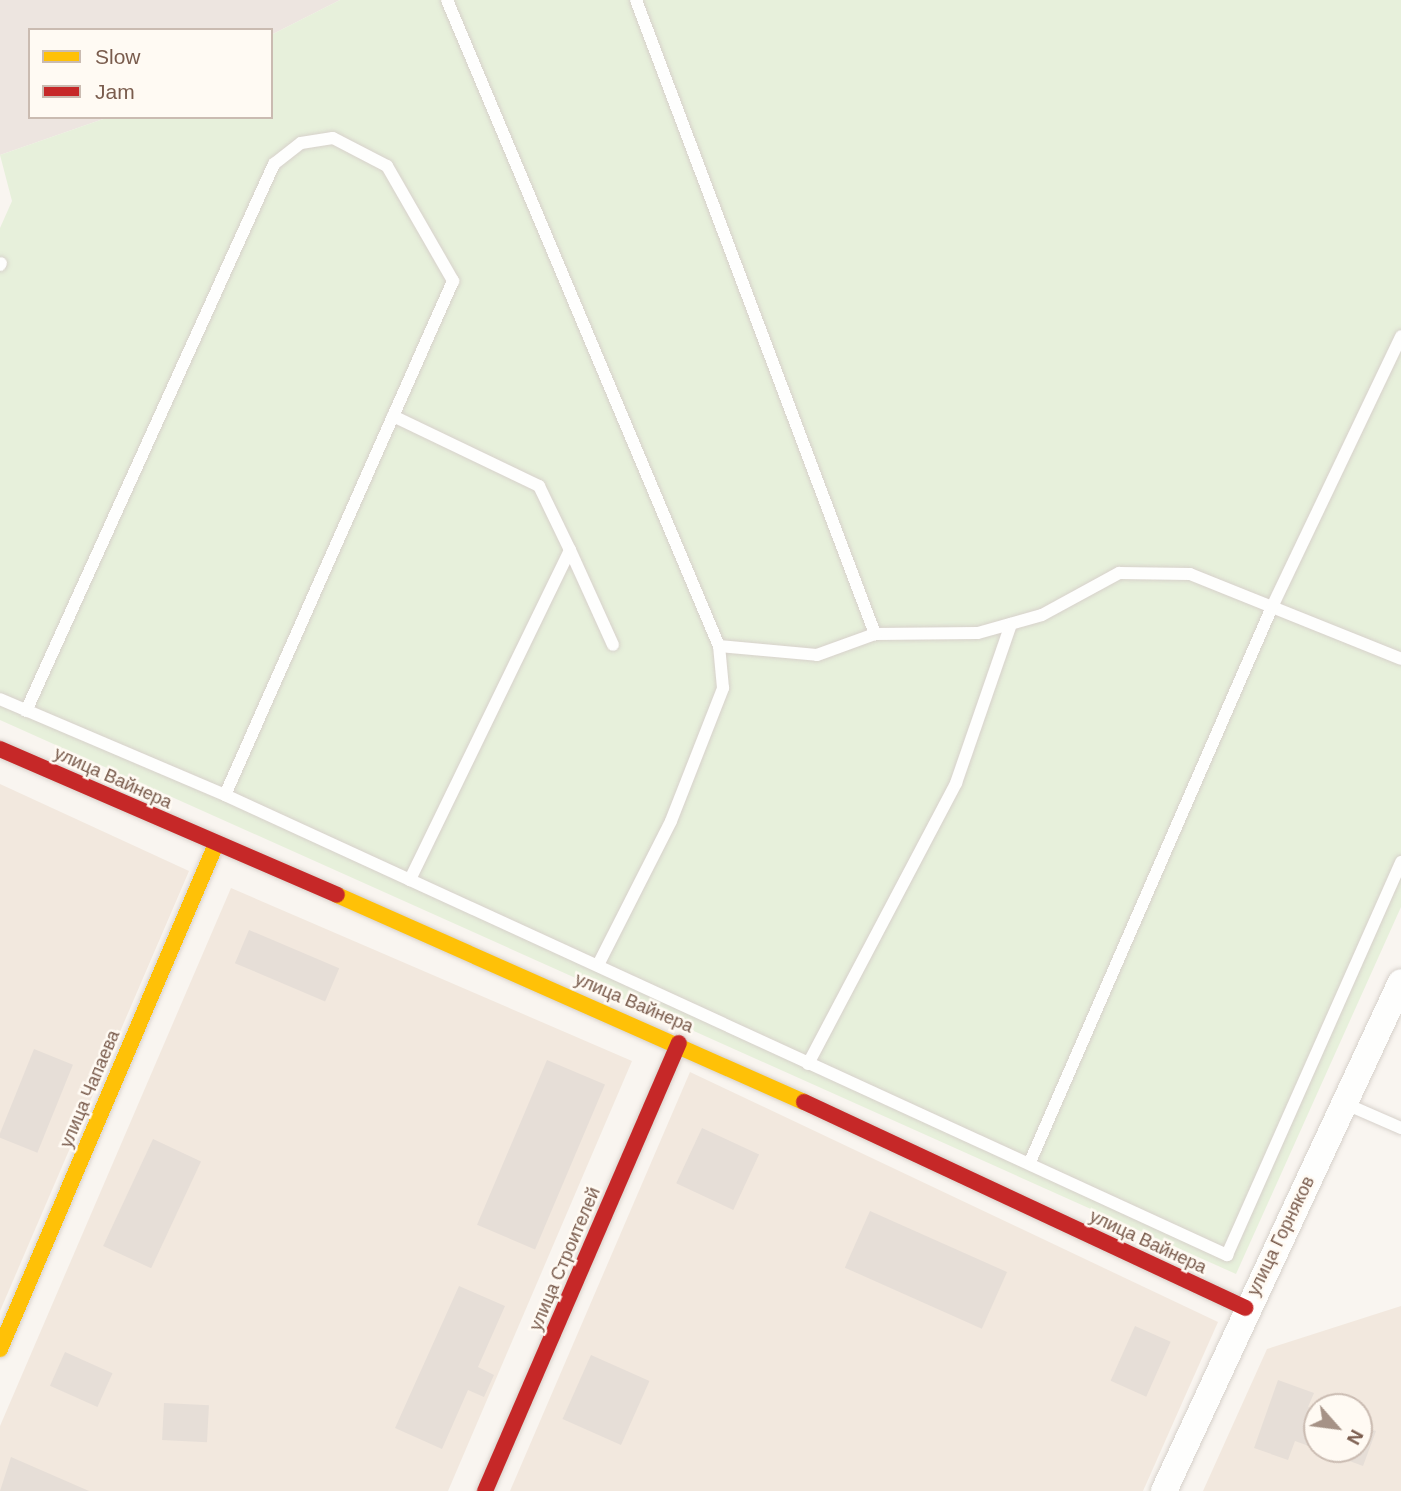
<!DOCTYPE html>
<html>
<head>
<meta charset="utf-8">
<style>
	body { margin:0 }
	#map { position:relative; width:1401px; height:1491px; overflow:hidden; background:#f9f5f0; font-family:Arial,sans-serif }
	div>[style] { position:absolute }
	.residential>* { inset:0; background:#f2e8de }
	.industrial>* { inset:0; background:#ede5e0 }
	.green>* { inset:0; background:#e7f0db }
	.building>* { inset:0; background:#e6ded7; transform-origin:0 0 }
	.roads { filter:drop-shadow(0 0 2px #d7d1cb) drop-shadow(0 0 2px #d7d1cb) }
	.lane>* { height:12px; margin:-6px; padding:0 6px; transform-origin:6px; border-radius:6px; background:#fefefd }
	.street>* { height:26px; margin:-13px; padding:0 13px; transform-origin:13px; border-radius:13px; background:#fefefd }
	.slow>* { height:16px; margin:-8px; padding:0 8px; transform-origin:8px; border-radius:8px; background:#ffc107 }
	.jam>* { height:16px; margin:-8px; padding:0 8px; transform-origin:8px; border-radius:8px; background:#c62828 }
	span { translate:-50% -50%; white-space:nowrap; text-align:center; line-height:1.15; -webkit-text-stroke:5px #fffaf3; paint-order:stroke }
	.street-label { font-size:18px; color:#7a5c4d }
	.legend { position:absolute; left:28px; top:28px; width:245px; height:91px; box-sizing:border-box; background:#fffaf3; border:2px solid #cabbb1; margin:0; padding:9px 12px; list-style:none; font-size:21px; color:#7a5c4d }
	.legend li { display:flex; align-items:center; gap:14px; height:35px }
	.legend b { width:35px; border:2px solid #cabbb1 }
	.north { position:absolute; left:1303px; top:1393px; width:70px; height:70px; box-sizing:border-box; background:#fffaf3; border:2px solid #cabbb1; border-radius:50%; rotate:118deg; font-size:19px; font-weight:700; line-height:28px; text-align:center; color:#7a5c4d }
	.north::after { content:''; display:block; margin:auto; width:24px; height:32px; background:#a69286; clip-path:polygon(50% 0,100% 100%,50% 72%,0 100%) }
</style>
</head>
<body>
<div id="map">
	<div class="residential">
		<i style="clip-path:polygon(0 784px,189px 871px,0 1311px)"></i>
		<i style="clip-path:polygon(231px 888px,632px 1061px,448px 1491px,0 1491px,0 1426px)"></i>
		<i style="clip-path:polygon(690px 1072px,1218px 1322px,1143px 1491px,510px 1491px)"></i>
		<i style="clip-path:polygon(evenodd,1401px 1306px,1401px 1491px,1203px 1491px,1267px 1349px,1401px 1306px,1317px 1407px,1359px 1407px,1359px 1449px,1317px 1449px,1317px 1407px)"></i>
	</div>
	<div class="industrial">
		<i style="clip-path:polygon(0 0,340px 0,271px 35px,271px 30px,30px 30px,30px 117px,109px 117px,0 155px)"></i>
	</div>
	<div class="green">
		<i style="clip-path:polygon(340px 0,1401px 0,1401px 907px,1236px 1274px,0 720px,0 228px,12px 201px,0 155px,109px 117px,271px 117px,271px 35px)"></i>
	</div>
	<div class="building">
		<i style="left:249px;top:930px;width:98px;height:36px;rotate:23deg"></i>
		<i style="left:34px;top:1049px;width:42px;height:95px;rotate:22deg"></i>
		<i style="left:547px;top:1060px;width:63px;height:179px;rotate:23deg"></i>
		<i style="left:702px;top:1128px;width:63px;height:61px;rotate:25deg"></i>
		<i style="left:153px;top:1139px;width:53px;height:118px;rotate:25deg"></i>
		<i style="left:870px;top:1211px;width:150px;height:62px;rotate:24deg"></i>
		<i style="clip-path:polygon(459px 1286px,505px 1306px,478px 1367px,494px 1375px,484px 1397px,468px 1390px,442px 1449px,395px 1428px)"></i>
		<i style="left:1135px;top:1326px;width:39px;height:60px;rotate:24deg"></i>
		<i style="left:65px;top:1352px;width:52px;height:37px;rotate:24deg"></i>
		<i style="left:591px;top:1355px;width:64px;height:70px;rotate:24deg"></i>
		<i style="clip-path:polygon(1278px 1380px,1314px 1393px,1308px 1407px,1317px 1410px,1317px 1449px,1295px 1441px,1288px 1460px,1254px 1448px)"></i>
		<i style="left:164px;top:1403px;width:45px;height:37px;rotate:3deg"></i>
		<i style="clip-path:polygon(1359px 1425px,1376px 1431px,1363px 1466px,1317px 1449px,1359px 1449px)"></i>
		<i style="clip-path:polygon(11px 1457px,89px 1491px,0 1491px)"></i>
	</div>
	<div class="roads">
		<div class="lane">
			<i style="left:447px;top:0;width:701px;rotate:67.17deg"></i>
			<i style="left:719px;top:646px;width:98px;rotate:5.2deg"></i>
			<i style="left:817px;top:655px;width:62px;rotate:-19.9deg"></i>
			<i style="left:875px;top:634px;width:103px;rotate:-0.6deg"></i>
			<i style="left:978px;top:633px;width:66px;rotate:-15.7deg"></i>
			<i style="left:1042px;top:615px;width:88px;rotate:-28.6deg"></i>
			<i style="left:1119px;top:573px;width:71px;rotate:0.8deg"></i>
			<i style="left:1190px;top:574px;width:227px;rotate:21.9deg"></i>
			<i style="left:636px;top:0;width:678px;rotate:69.34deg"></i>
			<i style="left:0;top:265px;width:2px;rotate:-63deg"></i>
			<i style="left:393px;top:416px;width:162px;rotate:25.6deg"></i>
			<i style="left:539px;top:486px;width:71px;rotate:64.2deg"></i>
			<i style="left:570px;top:550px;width:367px;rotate:115.9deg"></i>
			<i style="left:570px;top:550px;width:104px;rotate:65.6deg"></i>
			<i style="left:0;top:699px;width:245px;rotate:23.1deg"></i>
			<i style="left:225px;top:795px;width:1103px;rotate:24.66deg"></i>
			<i style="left:1227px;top:1255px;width:430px;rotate:-66.1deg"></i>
			<i style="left:26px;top:711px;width:601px;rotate:-65.61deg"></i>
			<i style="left:274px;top:164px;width:34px;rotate:-38deg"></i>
			<i style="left:301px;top:143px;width:32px;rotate:-9deg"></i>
			<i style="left:333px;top:138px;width:61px;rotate:27.4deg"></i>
			<i style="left:387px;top:166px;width:133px;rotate:60.1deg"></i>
			<i style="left:453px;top:281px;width:562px;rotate:113.92deg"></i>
			<i style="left:598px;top:965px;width:161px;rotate:-63.1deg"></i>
			<i style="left:671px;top:821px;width:143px;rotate:-68.6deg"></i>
			<i style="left:723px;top:688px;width:42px;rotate:-95.4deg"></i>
			<i style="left:808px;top:1064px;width:318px;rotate:-62.2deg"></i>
			<i style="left:956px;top:783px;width:168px;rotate:-70.9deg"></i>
			<i style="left:1346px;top:1104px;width:60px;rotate:23.6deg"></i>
			<i style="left:1030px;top:1162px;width:605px;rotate:-66.44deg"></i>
			<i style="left:1272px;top:607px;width:300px;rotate:-64.5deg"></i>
		</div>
		<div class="street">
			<i style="left:1164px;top:1491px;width:561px;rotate:-65.03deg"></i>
		</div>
		<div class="slow">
			<i style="left:337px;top:895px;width:511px;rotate:23.91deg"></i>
			<i style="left:0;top:1349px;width:549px;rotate:-66.84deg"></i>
		</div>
		<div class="jam">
			<i style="left:0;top:749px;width:367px;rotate:23.4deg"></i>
			<i style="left:804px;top:1102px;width:487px;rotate:25deg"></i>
			<i style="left:485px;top:1491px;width:488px;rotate:-66.6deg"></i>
		</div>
	</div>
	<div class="street-label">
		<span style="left:113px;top:778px;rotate:24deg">улица Вайнера</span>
		<span style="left:634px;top:1003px;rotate:23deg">улица Вайнера</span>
		<span style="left:90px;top:1089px;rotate:-67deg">улица Чапаева</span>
		<span style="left:1281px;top:1236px;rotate:-64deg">улица Горняков</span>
		<span style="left:1148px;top:1242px;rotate:25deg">улица Вайнера</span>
		<span style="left:565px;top:1259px;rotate:-67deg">улица Строителей</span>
	</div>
	<ul class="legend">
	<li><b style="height:9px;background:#ffc107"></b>Slow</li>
	<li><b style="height:9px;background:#c62828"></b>Jam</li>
	</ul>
	<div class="north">N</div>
</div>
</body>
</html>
